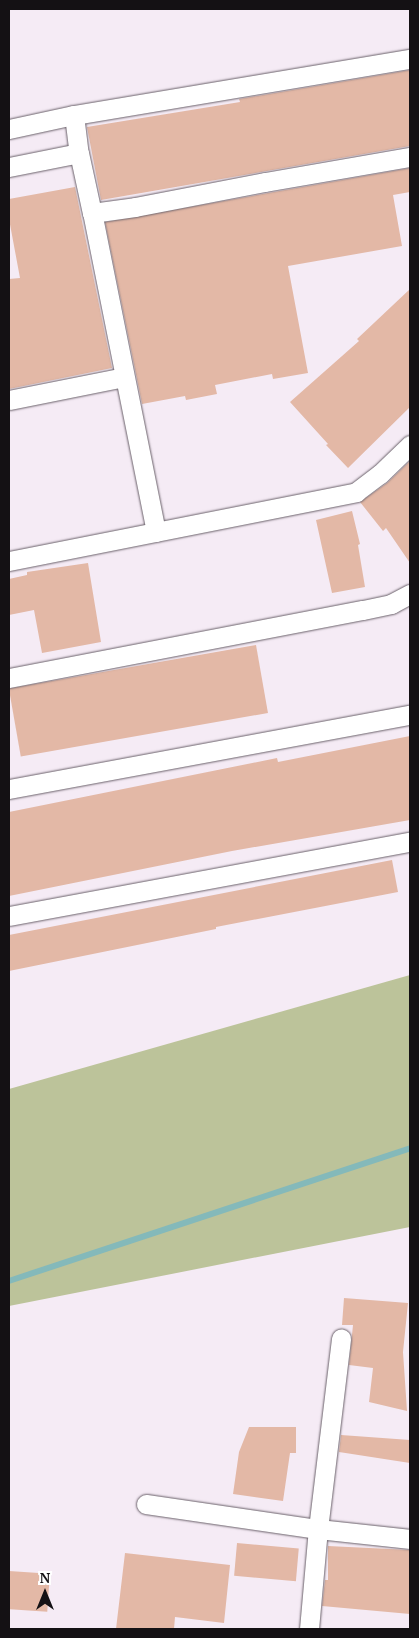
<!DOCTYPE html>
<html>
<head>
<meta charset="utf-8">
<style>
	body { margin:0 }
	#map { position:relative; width:419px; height:1638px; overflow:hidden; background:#f5ebf5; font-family:"PT Serif",serif }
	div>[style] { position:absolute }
	.forest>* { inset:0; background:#bcc39a }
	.stream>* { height:5.5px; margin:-2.75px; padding:0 2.75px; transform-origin:2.75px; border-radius:2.75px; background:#84b9ba }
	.building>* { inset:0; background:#e3b8a6; transform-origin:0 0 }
	.roads { filter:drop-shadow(0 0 1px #6a616a) drop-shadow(0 0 1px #6a616a) }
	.minor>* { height:19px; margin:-9.5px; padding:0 9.5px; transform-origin:9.5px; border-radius:9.5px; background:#fff }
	span { translate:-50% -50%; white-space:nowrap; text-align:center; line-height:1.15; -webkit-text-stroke:5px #fff; paint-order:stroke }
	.frame { position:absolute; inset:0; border:10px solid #141114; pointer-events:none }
	.north { position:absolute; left:20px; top:1568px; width:50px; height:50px; -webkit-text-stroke:4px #fff; paint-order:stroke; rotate:0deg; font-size:14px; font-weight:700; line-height:20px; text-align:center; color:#141114 }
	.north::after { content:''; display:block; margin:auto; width:18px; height:22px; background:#141114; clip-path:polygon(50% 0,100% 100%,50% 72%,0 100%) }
</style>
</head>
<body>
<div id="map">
	<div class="forest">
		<i style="clip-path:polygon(410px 975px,410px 1227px,9px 1306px,9px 1089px)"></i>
	</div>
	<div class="stream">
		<i style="left:9px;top:1281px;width:422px;rotate:-18.3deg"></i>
	</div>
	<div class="building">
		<i style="clip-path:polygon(410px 70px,410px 146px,101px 200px,87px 127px,240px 102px,239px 99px)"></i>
		<i style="clip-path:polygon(410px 168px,410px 192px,393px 195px,402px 246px,288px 266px,308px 373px,273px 379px,272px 374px,215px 385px,217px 394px,186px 400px,185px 396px,142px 404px,105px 222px)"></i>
		<i style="clip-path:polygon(75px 187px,112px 368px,9px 389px,9px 279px,20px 278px,9px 219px,9px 199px)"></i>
		<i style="clip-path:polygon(410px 289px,410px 407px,348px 468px,326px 445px,328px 444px,290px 402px,359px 341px,357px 339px)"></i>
		<i style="clip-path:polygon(410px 461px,410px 563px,386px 528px,383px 531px,360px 502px,387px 483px)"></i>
		<i style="clip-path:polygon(352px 511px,360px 544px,358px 545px,365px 587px,332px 593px,316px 520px)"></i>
		<i style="clip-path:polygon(88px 563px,101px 642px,42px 653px,34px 610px,9px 615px,9px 579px,27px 575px,27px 572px)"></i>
		<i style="left:256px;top:645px;width:69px;height:251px;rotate:80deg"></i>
		<i style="clip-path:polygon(410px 736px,410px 820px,232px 851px,9px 896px,9px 812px,277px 758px,278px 762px)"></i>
		<i style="clip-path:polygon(392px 860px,398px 892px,216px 927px,216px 929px,9px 971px,9px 935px)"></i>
		<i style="clip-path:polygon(344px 1298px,408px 1303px,403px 1352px,407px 1411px,369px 1402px,373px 1368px,349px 1365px,353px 1325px,342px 1325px)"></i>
		<i style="clip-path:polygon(249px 1427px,296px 1427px,296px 1453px,290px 1453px,283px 1501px,233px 1494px,239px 1452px)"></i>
		<i style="clip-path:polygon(341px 1435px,410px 1440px,410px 1463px,339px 1452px)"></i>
		<i style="left:237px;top:1543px;width:62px;height:33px;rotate:5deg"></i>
		<i style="clip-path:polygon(328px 1546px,410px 1550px,410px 1614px,322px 1606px,325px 1580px,328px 1580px)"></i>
		<i style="clip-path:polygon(125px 1553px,230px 1565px,224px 1623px,175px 1617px,174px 1629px,116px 1629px)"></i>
		<i style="left:9px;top:1571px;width:41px;height:38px;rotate:4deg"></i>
	</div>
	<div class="roads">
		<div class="minor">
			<i style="left:74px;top:115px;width:38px;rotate:83deg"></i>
			<i style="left:79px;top:153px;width:61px;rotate:77.8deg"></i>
			<i style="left:9px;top:129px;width:66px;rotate:-12.2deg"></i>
			<i style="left:74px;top:115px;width:341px;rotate:-9.5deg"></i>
			<i style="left:9px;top:167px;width:71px;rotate:-11.3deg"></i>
			<i style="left:9px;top:400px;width:117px;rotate:-11.3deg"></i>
			<i style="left:156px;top:532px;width:325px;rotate:-101.3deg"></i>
			<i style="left:92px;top:213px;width:43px;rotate:-7.9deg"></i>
			<i style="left:135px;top:207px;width:132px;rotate:-10.9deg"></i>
			<i style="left:265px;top:182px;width:147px;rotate:-9.8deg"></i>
			<i style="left:9px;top:561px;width:354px;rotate:-11.2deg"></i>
			<i style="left:356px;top:492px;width:30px;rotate:-37deg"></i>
			<i style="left:380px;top:474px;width:42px;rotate:-44deg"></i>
			<i style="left:9px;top:678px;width:360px;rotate:-10.9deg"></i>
			<i style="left:363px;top:610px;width:29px;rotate:-12deg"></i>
			<i style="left:391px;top:604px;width:21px;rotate:-28deg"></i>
			<i style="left:9px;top:789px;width:408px;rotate:-10.5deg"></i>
			<i style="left:9px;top:916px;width:408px;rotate:-10.5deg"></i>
			<i style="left:146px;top:1504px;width:174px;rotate:8.3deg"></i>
			<i style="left:318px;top:1529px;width:93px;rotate:6.2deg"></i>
			<i style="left:309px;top:1629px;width:100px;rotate:-84.9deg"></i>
			<i style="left:318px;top:1529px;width:192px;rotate:-83.1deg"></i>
		</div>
	</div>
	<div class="frame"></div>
	<div class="north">N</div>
</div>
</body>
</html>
